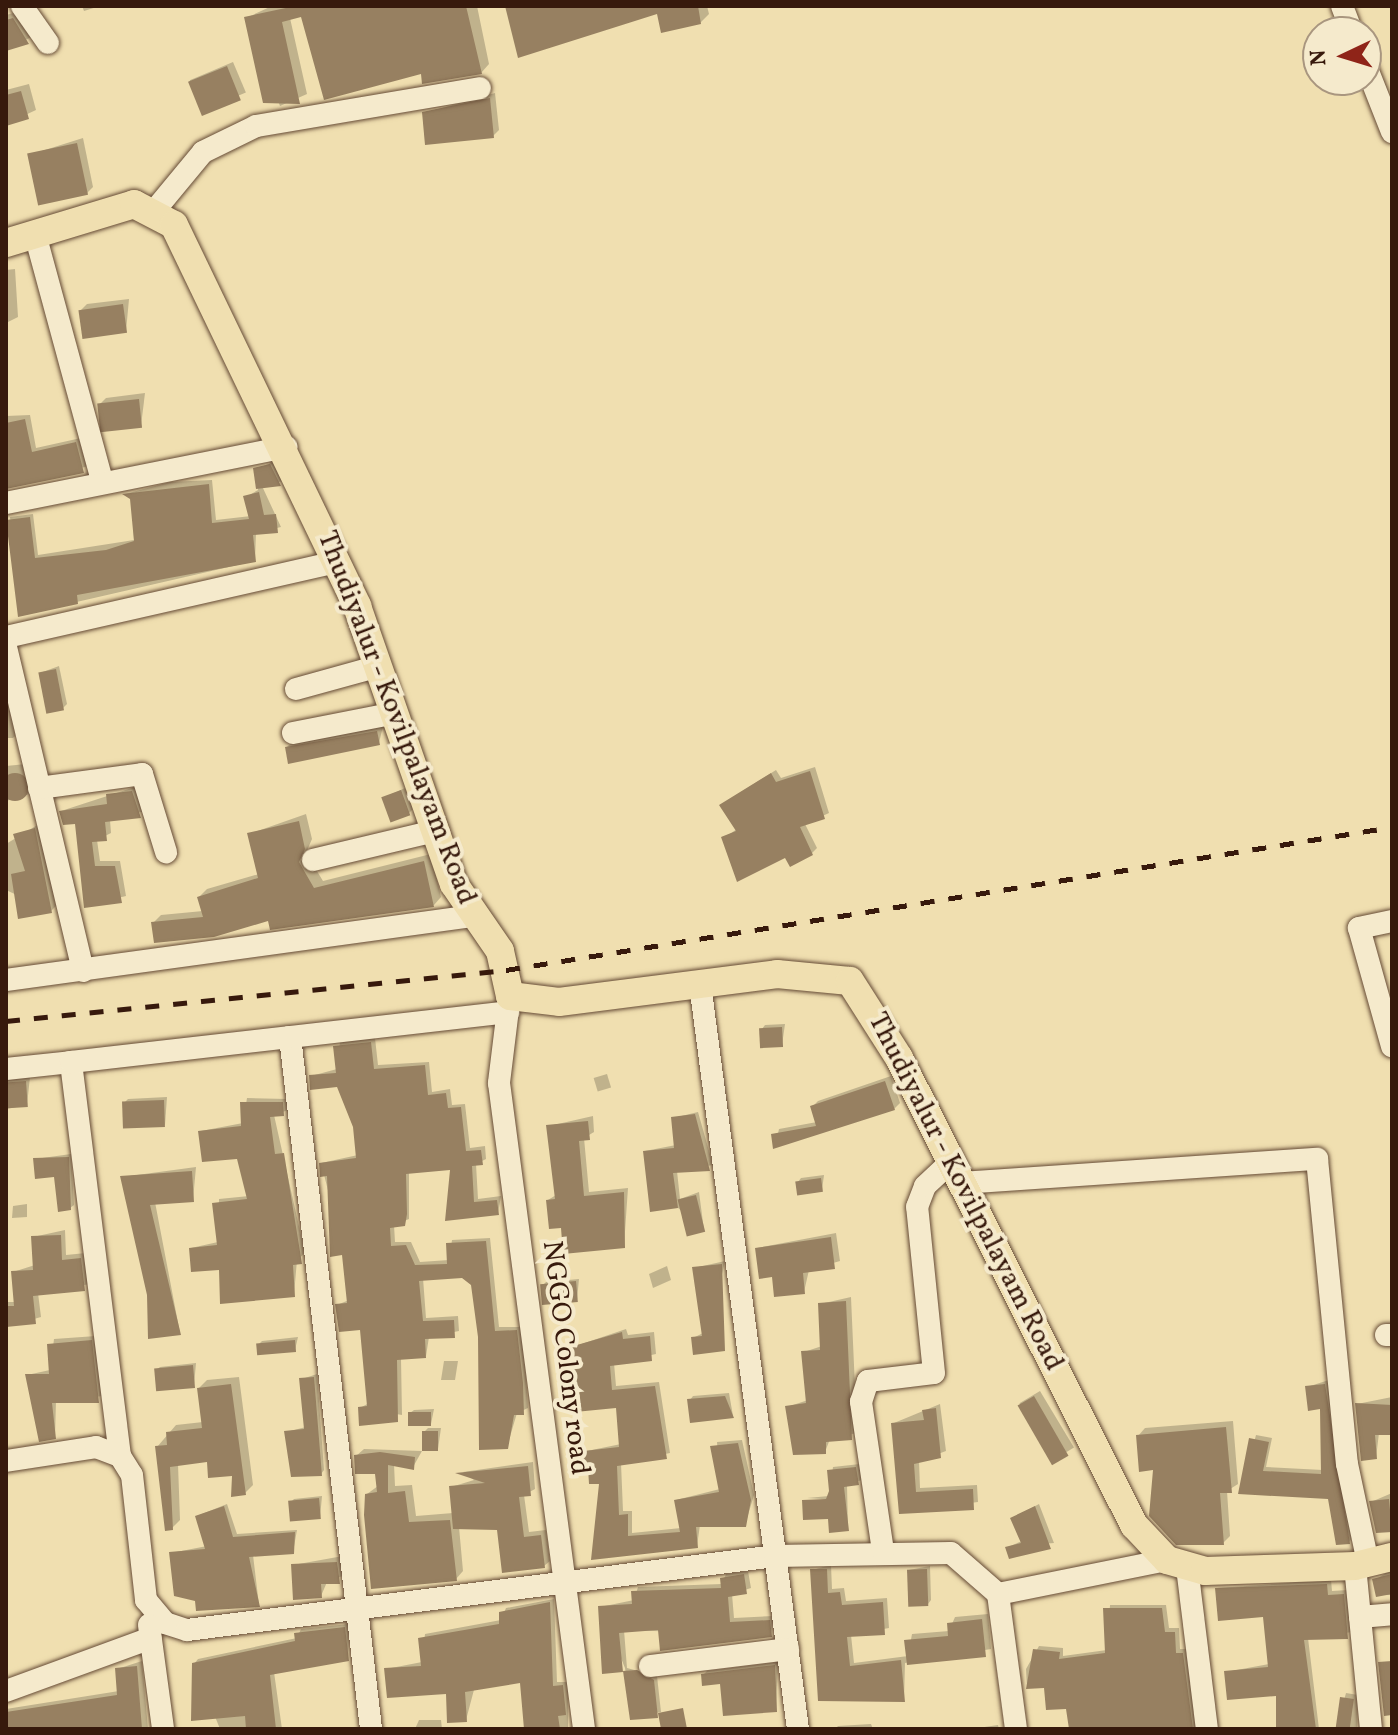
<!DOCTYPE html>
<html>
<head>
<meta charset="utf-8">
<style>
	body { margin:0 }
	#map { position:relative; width:1398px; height:1735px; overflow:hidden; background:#f0dfb0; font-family:Vollkorn,serif }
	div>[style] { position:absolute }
	.shadow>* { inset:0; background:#0003; transform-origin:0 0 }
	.building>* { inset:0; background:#978061; transform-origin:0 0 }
	.round { border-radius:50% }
	.roads { filter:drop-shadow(0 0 2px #654a35) drop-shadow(0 0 2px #654a35) }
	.minor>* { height:22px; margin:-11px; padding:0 11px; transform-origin:11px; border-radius:11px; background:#f5eacc }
	.major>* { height:28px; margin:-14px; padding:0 14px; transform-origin:14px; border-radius:14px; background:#f0dfb0 }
	.rail>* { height:5px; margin-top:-2.5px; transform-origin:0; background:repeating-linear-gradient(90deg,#37190c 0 14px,transparent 0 28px) }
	span { translate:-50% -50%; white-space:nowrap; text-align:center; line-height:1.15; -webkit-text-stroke:8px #f5eacc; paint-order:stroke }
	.street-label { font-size:28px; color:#37190c }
	.frame { position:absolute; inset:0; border:8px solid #37190c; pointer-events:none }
	.north { position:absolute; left:1302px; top:16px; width:80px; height:80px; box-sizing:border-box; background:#f5eacc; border:2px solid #a9967f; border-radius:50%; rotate:266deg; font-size:22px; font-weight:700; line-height:32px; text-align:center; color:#37190c }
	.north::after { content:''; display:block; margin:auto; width:28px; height:36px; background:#8f2418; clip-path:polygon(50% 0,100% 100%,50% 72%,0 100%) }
</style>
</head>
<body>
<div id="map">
	<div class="shadow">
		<i style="clip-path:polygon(82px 6px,100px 6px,84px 11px)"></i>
		<i style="clip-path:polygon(272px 6px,477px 6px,489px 64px,481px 73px,422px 71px,302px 15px,290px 18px,307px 94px,280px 106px,246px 18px)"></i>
		<i style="clip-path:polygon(507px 6px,707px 6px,709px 14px,700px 23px,659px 11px)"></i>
		<i style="clip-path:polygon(21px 11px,36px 35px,6px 49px,6px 15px)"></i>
		<i style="left:233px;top:62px;width:33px;height:47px;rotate:67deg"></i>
		<i style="clip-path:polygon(29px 84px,36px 110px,6px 124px,6px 90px)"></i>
		<i style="clip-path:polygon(495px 93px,499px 130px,493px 136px,424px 113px)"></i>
		<i style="clip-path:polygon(83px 138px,93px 187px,87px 193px,29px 155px)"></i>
		<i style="clip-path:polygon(15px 269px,18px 317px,6px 323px,6px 270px)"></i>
		<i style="clip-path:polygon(129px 299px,126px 331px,81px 310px,87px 304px)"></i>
		<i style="clip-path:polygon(145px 393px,141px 426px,100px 404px,106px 398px)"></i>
		<i style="clip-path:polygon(30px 415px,36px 448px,81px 438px,89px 466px,6px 486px,6px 416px)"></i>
		<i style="clip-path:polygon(274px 462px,283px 481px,262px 486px,281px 527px,256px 533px,255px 561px,20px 615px,10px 517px,33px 514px,38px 555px,134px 540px,132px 497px,125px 494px,170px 482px,212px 480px,216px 520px,251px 516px,246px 497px,258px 490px,255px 469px)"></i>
		<i style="clip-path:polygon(59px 666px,67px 704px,63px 708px,40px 673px)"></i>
		<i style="clip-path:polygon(6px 678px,19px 732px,13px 738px,6px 738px)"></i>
		<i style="clip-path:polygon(383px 726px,379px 743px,287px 747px,293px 741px)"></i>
		<i style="clip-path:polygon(26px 764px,33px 793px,6px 801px,6px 766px)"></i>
		<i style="clip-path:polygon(815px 767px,829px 813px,805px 824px,817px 848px,812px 853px,791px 864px,786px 855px,724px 838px,737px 829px,727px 801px,776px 770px,781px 778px)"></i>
		<i style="clip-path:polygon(138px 786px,145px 811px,110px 820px,111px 833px,97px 840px,100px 861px,120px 861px,126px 896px,85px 906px,77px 821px,61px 811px)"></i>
		<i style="clip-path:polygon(405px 788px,413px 809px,409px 813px,383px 798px)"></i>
		<i style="clip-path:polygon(306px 814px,312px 839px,306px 853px,323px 881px,431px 854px,441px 897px,434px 905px,153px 923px,161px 915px,203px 911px,199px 897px,207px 889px,259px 874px,249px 834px)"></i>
		<i style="clip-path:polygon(39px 824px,56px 906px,51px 911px,6px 890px,6px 844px)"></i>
		<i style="clip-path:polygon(785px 1024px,782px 1045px,762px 1029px,765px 1025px)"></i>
		<i style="clip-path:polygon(375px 1038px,378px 1065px,429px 1062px,432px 1092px,450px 1089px,452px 1105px,465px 1104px,470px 1148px,485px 1146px,486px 1159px,476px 1164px,478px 1199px,501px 1196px,498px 1213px,447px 1219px,452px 1168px,409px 1172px,409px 1219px,394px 1225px,395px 1242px,411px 1242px,420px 1262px,449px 1260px,452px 1240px,490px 1238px,499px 1327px,521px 1327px,526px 1377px,528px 1408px,517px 1413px,507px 1447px,473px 1284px,463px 1276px,423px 1278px,426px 1318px,458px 1316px,459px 1331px,429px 1337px,426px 1356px,401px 1358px,402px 1415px,360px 1408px,369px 1403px,362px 1328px,337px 1305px,349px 1300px,344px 1253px,321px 1163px,358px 1155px,355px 1127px,338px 1085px,311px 1076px,337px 1069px,340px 1042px)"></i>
		<i style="left:607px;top:1074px;width:14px;height:14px;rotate:73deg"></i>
		<i style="clip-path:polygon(891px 1076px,900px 1103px,894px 1109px,775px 1146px,779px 1129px,817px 1122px,812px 1107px,818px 1101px)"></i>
		<i style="clip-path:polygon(6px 1077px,30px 1077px,27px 1105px,6px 1109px)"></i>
		<i style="clip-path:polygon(167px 1097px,165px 1125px,124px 1103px,128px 1099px)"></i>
		<i style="clip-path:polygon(247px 1098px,287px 1099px,288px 1110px,274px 1115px,305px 1253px,297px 1260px,294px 1295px,191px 1248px,218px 1242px,219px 1199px,249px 1196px,239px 1157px,201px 1131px,243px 1123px)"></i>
		<i style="clip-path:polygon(698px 1112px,713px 1165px,677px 1171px,680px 1199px,699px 1192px,704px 1230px,677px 1207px,645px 1151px,676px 1145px,673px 1118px)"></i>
		<i style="clip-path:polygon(593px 1116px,594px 1132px,584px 1138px,589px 1192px,628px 1188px,624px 1246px,563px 1225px,548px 1200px,556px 1195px,549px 1126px)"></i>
		<i style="clip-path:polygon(71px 1154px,74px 1205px,70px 1208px,56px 1175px,35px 1159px)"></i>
		<i style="clip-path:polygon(196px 1167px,193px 1200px,155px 1202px,180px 1333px,149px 1294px,122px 1177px)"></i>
		<i style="clip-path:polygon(824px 1175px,822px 1190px,798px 1182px,801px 1178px)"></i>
		<i style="clip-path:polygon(27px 1204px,27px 1217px,12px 1218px,13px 1206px)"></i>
		<i style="clip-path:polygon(65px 1230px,66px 1255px,86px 1253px,90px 1284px,38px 1293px,41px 1317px,6px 1327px,6px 1302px,15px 1302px,13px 1272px,35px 1265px,33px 1237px)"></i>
		<i style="clip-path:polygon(836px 1233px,840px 1261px,809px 1270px,804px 1292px,774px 1275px,757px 1248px)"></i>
		<i style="clip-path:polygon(725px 1261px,721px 1279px,724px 1349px,693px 1338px,703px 1333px,694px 1268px)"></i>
		<i style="clip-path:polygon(667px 1266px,671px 1280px,653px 1288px,649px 1274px)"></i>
		<i style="clip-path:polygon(579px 1279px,577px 1300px,542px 1286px,546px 1282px)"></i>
		<i style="clip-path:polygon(851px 1297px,857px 1433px,830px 1439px,825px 1452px,787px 1407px,808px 1400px,804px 1352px,822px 1346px,820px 1304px)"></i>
		<i style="clip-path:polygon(626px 1329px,628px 1335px,654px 1332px,656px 1354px,614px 1363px,616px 1386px,659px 1382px,670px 1453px,621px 1463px,623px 1511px,632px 1511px,632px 1533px,681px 1528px,676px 1500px,720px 1489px,717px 1442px,742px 1440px,754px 1495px,745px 1525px,700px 1525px,697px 1546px,593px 1558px,602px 1482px,577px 1453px,621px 1444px,618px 1406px,558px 1352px)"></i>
		<i style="clip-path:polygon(96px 1336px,103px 1396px,56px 1401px,55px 1437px,27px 1375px,50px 1370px,54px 1339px)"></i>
		<i style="clip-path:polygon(298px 1337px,295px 1350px,258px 1345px,262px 1341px)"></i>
		<i style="clip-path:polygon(444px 1361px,458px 1361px,455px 1380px,441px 1380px)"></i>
		<i style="clip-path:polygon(196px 1363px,194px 1386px,156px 1370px,160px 1367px)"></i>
		<i style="clip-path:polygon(317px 1374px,324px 1470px,321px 1474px,286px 1432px,306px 1427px,302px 1379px)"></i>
		<i style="clip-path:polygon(239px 1377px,253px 1485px,245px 1493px,234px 1473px,208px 1460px,178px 1464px,180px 1520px,172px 1528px,157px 1447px,176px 1425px,203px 1422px,199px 1388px,207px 1380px)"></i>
		<i style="clip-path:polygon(1329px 1380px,1353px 1537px,1349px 1542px,1330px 1497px,1241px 1492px,1256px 1435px,1272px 1438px,1266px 1467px,1323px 1470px,1322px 1407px,1307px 1387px)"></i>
		<i style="left:1040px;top:1391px;width:66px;height:24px;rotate:59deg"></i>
		<i style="clip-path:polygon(729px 1393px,733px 1416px,690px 1400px,693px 1396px)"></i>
		<i style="clip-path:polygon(1392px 1397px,1392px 1433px,1379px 1433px,1376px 1458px,1357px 1404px)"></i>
		<i style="clip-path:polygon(940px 1404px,946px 1451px,919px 1461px,920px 1488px,977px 1485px,978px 1502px,901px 1512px,894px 1423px)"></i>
		<i style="clip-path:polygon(434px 1409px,431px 1424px,410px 1413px,414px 1410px)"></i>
		<i style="clip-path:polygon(1233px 1421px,1238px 1484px,1227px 1491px,1230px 1536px,1223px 1543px,1155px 1468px,1138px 1436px,1145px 1428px)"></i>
		<i style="clip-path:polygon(428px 1428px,441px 1428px,438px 1449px,424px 1432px)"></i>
		<i style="clip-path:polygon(364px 1449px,422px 1451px,413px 1467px,394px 1464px,395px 1486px,412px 1485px,416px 1516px,453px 1513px,451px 1487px,474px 1480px,463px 1472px,533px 1462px,535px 1489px,524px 1495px,529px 1532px,546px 1530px,550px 1561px,544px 1566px,499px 1528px,459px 1527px,463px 1571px,456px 1579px,367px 1494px,378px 1486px,377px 1472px,356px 1456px)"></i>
		<i style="clip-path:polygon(860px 1464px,862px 1480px,847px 1484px,848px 1529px,831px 1531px,829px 1516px,805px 1518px,805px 1500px,836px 1500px,807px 1498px,829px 1496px,833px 1467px)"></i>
		<i style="clip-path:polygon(1392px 1493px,1392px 1531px,1378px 1531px,1371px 1502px)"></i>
		<i style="clip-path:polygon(322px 1496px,320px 1518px,291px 1502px,294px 1499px)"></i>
		<i style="clip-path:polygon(227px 1504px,237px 1534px,297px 1530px,293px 1552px,253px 1555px,259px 1605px,171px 1553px,207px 1546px,197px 1516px)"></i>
		<i style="clip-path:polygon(1039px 1504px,1054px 1543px,1008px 1547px,1022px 1541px,1012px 1518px)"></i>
		<i style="clip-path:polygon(343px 1556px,345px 1575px,327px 1582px,321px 1596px,293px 1565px)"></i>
		<i style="clip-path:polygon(831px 1565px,832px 1589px,844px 1588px,846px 1601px,887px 1598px,889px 1628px,851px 1635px,854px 1663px,908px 1656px,912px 1634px,949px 1631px,955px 1617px,988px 1614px,991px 1649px,905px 1663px,904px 1700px,820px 1699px,812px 1570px)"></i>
		<i style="clip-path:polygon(930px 1566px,931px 1600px,928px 1604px,909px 1570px)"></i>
		<i style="clip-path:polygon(1392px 1569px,1392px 1595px,1377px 1595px,1375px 1580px)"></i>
		<i style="clip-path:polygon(748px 1571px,751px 1588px,732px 1594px,734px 1618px,774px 1616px,771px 1635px,624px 1630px,627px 1668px,657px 1676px,661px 1712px,632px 1717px,625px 1668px,600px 1607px,634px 1600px,638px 1587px,722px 1584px,726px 1574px)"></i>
		<i style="clip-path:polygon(1331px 1580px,1332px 1591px,1348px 1590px,1352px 1632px,1308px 1638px,1319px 1729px,1286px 1729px,1277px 1694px,1226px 1672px,1269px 1664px,1264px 1615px,1217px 1588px)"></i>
		<i style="clip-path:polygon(554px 1599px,557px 1682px,568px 1682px,568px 1729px,526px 1729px,522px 1681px,475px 1686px,466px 1720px,447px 1691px,386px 1669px,422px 1662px,425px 1634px,501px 1620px,506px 1608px)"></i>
		<i style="clip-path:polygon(1110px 1605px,1166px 1605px,1169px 1628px,1179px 1628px,1180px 1649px,1187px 1649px,1199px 1729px,1071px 1729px,1068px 1706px,1045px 1686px,1027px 1687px,1026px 1669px,1039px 1646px,1063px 1648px,1063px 1656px,1107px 1650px)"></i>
		<i style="clip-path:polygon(349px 1624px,348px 1660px,274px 1672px,282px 1729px,220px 1729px,194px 1664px,198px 1659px,297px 1638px,301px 1629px)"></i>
		<i style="clip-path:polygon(142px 1661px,148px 1729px,6px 1729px,6px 1709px,119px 1691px,117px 1669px)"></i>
		<i style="clip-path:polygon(778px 1662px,776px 1710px,703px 1675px,707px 1671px)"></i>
		<i style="clip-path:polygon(1346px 1693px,1358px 1695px,1357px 1729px,1336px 1729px)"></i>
		<i style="clip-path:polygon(419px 1720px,441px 1720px,442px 1729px,415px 1729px)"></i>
		<i style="clip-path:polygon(871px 1724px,873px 1729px,835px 1729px,838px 1726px)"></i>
		<i style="clip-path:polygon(998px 1725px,999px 1729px,971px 1729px)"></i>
	</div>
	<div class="building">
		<i style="clip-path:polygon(295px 6px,466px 6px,482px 74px,422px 84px,421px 74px,324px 100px,301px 17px,282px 22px,300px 104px,263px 103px,244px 17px)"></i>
		<i style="clip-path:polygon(505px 6px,698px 6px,701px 24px,661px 33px,657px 14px,518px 58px)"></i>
		<i style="clip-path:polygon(13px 18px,29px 44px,6px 51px,6px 20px)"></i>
		<i style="left:227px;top:66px;width:37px;height:42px;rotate:68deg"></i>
		<i style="clip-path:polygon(21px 91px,29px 119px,6px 126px,6px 95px)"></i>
		<i style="clip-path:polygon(490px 98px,494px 138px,425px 145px,422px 112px)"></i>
		<i style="left:77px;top:143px;width:53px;height:51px;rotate:78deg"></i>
		<i style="left:123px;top:304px;width:29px;height:45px;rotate:82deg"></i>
		<i style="left:139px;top:399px;width:29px;height:42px;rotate:84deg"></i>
		<i style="clip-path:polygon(25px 419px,32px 452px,76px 442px,84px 473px,6px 489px,6px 423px)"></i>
		<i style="clip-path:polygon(270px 464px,281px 486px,256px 489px,253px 468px)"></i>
		<i style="clip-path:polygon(209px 484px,212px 523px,249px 519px,243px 496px,259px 492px,264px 515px,276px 514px,278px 533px,253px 535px,256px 562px,77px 595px,78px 604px,18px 617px,6px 520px,30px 517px,35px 558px,106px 550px,134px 541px,130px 499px,122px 494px)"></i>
		<i style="left:56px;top:669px;width:42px;height:18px;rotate:79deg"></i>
		<i style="clip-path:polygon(377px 731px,380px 745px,288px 764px,285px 747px)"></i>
		<i style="clip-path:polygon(810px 771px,825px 819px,800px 827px,813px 855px,790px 867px,785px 858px,737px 882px,721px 837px,736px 831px,719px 805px,771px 773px,776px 782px)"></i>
		<i class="round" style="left:1px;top:773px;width:28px;height:28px"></i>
		<i style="left:401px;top:790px;width:27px;height:21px;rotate:70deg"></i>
		<i style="clip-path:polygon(132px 791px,141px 818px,105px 822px,107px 841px,92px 842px,95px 866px,115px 866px,122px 903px,84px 908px,75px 824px,63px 825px,59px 811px,107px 804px,106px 794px)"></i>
		<i style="clip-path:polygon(299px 821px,305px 849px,299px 862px,314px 888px,424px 861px,434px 907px,270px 930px,268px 921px,214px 937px,154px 943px,151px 922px,203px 917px,197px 897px,258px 878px,247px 833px)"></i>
		<i style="clip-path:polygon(35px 828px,52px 913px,18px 919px,11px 874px,25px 871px,13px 834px)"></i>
		<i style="left:782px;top:1027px;width:20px;height:23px;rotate:87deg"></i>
		<i style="clip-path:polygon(371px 1042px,374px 1069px,425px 1065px,428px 1095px,446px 1093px,448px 1108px,461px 1107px,466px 1151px,481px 1150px,483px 1165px,472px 1166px,474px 1202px,497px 1200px,499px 1215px,445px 1221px,450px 1170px,406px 1174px,407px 1214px,405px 1226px,390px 1228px,391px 1246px,406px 1245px,415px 1265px,447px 1264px,446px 1243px,486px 1241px,495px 1331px,517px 1330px,523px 1383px,524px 1415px,514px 1415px,508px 1449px,479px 1450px,478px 1337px,471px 1285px,462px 1278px,419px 1281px,423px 1321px,454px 1320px,455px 1338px,425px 1339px,426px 1358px,397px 1360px,398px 1422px,359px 1426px,358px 1407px,367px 1406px,360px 1330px,339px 1332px,335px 1304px,347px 1303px,342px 1255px,330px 1257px,327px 1176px,320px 1177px,319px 1163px,356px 1158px,353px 1127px,337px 1087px,310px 1090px,309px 1075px,336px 1073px,333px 1046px)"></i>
		<i style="left:26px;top:1081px;width:26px;height:20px;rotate:86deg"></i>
		<i style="clip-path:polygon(885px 1081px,895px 1110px,773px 1149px,771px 1134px,816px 1126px,810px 1106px)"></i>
		<i style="left:164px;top:1100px;width:27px;height:42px;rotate:88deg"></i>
		<i style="clip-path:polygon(240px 1102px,283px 1102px,284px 1116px,270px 1117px,275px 1154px,284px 1153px,302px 1264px,293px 1265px,295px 1297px,220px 1304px,219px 1270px,191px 1272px,189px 1248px,217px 1245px,212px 1203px,247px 1199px,237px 1159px,202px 1162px,198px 1131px,241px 1126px)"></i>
		<i style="clip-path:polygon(695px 1114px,710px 1171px,673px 1173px,678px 1208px,650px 1212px,643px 1151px,674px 1148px,671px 1117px)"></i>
		<i style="clip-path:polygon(588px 1121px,590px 1140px,579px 1141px,584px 1196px,624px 1192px,625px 1248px,563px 1254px,561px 1228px,549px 1229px,546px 1200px,555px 1199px,546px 1125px)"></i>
		<i style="clip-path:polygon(69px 1157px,71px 1210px,58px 1212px,54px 1177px,35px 1179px,33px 1158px)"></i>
		<i style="clip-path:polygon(192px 1171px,194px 1202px,150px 1205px,181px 1335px,148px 1339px,147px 1295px,120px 1176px)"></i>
		<i style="left:821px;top:1178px;width:14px;height:26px;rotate:82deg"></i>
		<i style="left:696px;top:1195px;width:38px;height:19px;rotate:76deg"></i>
		<i style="clip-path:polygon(61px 1235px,62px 1260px,81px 1258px,85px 1291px,33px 1296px,36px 1324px,6px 1327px,6px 1306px,14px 1306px,11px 1271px,33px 1270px,31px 1236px)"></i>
		<i style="clip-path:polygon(831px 1237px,835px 1269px,803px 1273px,805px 1294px,774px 1297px,772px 1277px,759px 1279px,755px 1248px)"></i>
		<i style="clip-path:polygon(722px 1264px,725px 1351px,693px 1355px,691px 1337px,702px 1336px,692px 1267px)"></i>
		<i style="left:576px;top:1281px;width:21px;height:36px;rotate:85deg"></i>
		<i style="clip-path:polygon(846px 1301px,852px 1440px,826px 1442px,826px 1454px,793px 1455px,785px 1406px,806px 1403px,801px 1351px,820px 1350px,818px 1303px)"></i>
		<i style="clip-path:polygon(622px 1332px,623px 1339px,650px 1336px,652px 1361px,610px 1366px,612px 1390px,655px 1386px,667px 1459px,617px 1466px,619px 1515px,628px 1514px,628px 1536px,680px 1532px,674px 1500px,719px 1492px,710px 1446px,738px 1443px,751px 1500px,746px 1527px,696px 1527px,698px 1548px,591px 1560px,599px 1484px,589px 1484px,588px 1468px,577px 1469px,575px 1452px,619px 1447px,616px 1408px,575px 1412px,570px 1366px,560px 1368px,556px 1351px)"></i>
		<i style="clip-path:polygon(92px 1340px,99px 1403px,52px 1403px,56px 1439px,39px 1442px,25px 1374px,49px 1374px,47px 1344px)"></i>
		<i style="left:295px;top:1340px;width:12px;height:39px;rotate:85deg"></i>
		<i style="left:193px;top:1365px;width:23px;height:39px;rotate:85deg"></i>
		<i style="clip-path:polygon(314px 1377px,322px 1476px,291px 1477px,284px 1431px,304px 1429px,299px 1378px)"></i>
		<i style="clip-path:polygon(231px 1384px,246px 1495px,231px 1497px,232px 1476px,208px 1478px,207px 1462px,170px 1467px,173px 1530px,165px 1531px,155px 1446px,167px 1445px,166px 1432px,202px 1428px,197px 1388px)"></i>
		<i style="clip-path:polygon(1325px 1384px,1350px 1544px,1336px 1545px,1328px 1499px,1238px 1494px,1249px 1438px,1269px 1442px,1263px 1471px,1321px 1474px,1320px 1409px,1308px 1411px,1305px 1386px)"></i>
		<i style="clip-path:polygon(725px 1396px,734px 1418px,690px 1423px,687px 1399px)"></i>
		<i style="left:1034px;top:1396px;width:69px;height:19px;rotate:60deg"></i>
		<i style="clip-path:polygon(1355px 1403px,1392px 1405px,1392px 1435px,1375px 1435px,1377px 1459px,1361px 1461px)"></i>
		<i style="clip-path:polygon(936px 1408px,941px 1458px,914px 1464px,916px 1492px,973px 1489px,974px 1510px,899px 1514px,891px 1423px,924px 1420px,922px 1410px)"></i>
		<i style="left:431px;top:1412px;width:14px;height:23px;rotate:90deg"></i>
		<i style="clip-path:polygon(1226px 1427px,1232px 1493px,1220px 1493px,1224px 1545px,1176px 1545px,1149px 1516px,1153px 1470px,1139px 1472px,1136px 1435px)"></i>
		<i style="left:422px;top:1431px;width:16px;height:20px"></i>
		<i style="clip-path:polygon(380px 1452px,415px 1457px,414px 1470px,388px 1465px,388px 1493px,405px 1491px,409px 1522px,450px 1520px,457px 1581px,371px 1589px,364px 1515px,365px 1494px,377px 1492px,375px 1474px,355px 1474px,354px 1455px)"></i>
		<i style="clip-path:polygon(528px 1466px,531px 1496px,519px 1497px,524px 1537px,541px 1535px,545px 1568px,502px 1573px,497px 1530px,453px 1529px,449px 1486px,485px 1483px,455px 1473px)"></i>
		<i style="clip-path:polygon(856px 1467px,859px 1485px,844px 1487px,849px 1531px,829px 1533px,828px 1519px,803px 1520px,802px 1500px,826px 1499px,829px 1491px,827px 1470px)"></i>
		<i style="left:319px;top:1498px;width:21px;height:31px;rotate:85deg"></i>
		<i style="clip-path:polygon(1389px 1499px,1392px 1532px,1376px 1533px,1369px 1501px)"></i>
		<i style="clip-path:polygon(224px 1506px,233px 1537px,295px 1532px,294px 1554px,249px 1557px,260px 1607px,196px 1611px,195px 1601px,174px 1596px,169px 1552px,205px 1549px,195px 1516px)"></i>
		<i style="clip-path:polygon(1035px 1506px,1051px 1549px,1009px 1559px,1005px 1547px,1021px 1543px,1010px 1518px)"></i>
		<i style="clip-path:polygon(337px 1562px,340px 1584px,321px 1584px,322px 1598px,293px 1600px,291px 1564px)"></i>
		<i style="clip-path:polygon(810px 1569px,827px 1569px,828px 1593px,840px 1592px,842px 1605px,883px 1602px,885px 1635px,847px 1637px,850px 1666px,901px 1660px,905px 1702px,818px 1701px)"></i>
		<i style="left:927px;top:1569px;width:37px;height:20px;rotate:88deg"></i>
		<i style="clip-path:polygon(744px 1574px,747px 1594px,728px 1597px,730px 1622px,770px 1620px,772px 1637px,660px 1651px,658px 1630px,619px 1633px,623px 1672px,602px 1674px,598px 1606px,632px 1604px,631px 1591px,721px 1588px,720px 1578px)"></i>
		<i style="clip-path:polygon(1392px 1574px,1392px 1594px,1376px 1597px,1372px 1579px)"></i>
		<i style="clip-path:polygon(1327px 1584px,1328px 1595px,1344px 1594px,1348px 1639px,1304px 1640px,1316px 1729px,1276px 1729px,1276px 1696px,1227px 1700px,1224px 1671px,1268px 1667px,1263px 1617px,1218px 1621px,1215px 1588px)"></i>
		<i style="clip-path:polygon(550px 1602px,553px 1686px,563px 1685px,566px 1715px,558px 1716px,560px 1729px,524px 1729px,520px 1683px,465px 1692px,467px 1722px,447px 1723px,446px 1694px,387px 1698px,384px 1668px,421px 1666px,418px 1638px,499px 1624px,499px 1612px)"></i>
		<i style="clip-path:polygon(1103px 1608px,1162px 1608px,1165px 1632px,1175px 1632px,1176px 1653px,1183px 1653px,1193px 1729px,1069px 1729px,1066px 1709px,1046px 1710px,1044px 1688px,1026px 1689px,1033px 1649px,1060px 1652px,1059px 1659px,1105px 1653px)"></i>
		<i style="clip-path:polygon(982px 1619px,986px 1657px,907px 1665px,904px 1640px,948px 1636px,947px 1623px)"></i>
		<i style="clip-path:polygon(345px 1627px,349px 1661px,270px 1675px,276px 1729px,246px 1729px,245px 1716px,191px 1721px,192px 1663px,295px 1641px,294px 1633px)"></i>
		<i style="clip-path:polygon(1392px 1661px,1392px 1715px,1384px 1716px,1378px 1662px)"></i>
		<i style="clip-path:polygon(775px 1665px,777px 1712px,723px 1716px,720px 1684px,702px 1686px,701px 1674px)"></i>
		<i style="clip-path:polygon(137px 1666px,142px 1729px,6px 1729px,6px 1712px,117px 1695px,115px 1668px)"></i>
		<i style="clip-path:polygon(637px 1670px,654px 1680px,658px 1718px,630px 1720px,623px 1671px)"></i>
		<i style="left:1340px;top:1697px;width:14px;height:33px;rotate:8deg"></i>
		<i style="clip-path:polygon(683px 1708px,687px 1729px,661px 1729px,658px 1713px)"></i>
	</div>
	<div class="roads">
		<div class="minor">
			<i style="left:22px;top:6px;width:45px;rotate:54.9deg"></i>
			<i style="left:1342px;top:6px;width:28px;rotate:69deg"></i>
			<i style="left:1366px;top:66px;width:71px;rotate:68.5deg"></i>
			<i style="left:155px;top:210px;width:75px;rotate:-50.4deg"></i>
			<i style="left:203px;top:152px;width:59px;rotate:-26.1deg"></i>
			<i style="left:256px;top:126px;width:227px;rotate:-9.6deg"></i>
			<i style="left:35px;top:234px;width:256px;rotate:74.8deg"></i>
			<i style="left:6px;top:503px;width:286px;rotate:-11.3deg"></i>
			<i style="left:6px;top:637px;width:339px;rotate:-12.8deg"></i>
			<i style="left:6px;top:647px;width:333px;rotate:76.6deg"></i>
			<i style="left:296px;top:689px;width:83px;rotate:-15.4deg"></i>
			<i style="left:293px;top:733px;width:100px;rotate:-11deg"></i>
			<i style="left:39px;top:788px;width:104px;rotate:-7.7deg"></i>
			<i style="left:142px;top:774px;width:82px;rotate:72.9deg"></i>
			<i style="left:313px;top:860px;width:125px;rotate:-13.4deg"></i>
			<i style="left:1392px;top:921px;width:34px;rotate:168deg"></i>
			<i style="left:1359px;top:928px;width:123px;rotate:74.4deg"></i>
			<i style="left:6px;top:980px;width:470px;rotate:-7.8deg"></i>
			<i style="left:700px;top:984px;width:751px;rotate:82.51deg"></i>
			<i style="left:509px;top:1001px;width:83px;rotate:97deg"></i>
			<i style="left:499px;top:1083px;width:652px;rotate:82.5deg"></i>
			<i style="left:290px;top:1037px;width:697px;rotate:83.32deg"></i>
			<i style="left:6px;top:1069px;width:65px;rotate:-6.1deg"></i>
			<i style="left:961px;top:1183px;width:357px;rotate:-3.9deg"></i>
			<i style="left:1317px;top:1159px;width:306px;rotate:84.4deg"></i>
			<i style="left:1347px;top:1464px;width:101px;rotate:78deg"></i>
			<i style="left:1386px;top:1335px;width:6px"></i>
			<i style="left:120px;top:1456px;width:397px;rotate:-97.1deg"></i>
			<i style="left:71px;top:1062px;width:440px;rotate:-6.5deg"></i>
			<i style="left:6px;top:1461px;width:91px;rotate:-8.8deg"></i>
			<i style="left:96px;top:1447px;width:26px;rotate:21deg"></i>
			<i style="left:120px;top:1456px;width:22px;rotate:58deg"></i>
			<i style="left:132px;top:1475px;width:126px;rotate:83.6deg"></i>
			<i style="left:146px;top:1600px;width:30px;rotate:50deg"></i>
			<i style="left:165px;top:1623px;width:23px;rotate:18deg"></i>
			<i style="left:187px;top:1630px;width:593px;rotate:-7.17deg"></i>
			<i style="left:775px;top:1556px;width:176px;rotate:-1deg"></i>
			<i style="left:951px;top:1553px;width:62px;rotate:41.1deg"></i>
			<i style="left:998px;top:1594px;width:172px;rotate:-11.4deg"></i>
			<i style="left:883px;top:1551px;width:151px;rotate:-98.4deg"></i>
			<i style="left:861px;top:1402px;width:22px;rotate:-72deg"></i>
			<i style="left:868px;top:1381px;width:66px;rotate:-6.9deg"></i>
			<i style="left:934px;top:1373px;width:167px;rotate:-95.8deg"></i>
			<i style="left:917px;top:1207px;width:22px;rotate:-69deg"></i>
			<i style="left:925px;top:1186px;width:35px;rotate:-43deg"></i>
			<i style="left:1355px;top:1566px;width:164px;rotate:84.4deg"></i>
			<i style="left:1187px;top:1567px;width:163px;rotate:83deg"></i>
			<i style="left:998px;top:1594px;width:136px;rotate:82.4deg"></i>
			<i style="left:1360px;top:1617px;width:32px;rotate:-5deg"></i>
			<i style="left:149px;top:1625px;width:105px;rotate:82.3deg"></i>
			<i style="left:650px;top:1666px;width:139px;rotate:-7deg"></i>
			<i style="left:6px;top:1691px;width:154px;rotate:-20.1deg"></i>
		</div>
		<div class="major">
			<i style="left:6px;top:243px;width:134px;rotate:-16.9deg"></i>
			<i style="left:134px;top:204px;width:45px;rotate:27.7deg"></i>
			<i style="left:174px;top:225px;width:423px;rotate:64.3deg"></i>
			<i style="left:357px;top:606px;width:294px;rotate:70.8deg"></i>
			<i style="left:454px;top:884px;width:81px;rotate:55.5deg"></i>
			<i style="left:500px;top:951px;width:46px;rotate:77.5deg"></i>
			<i style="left:510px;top:996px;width:49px;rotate:7deg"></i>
			<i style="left:559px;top:1002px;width:220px;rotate:-7.3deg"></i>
			<i style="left:777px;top:974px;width:73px;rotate:5.5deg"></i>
			<i style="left:850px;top:981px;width:91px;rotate:57.5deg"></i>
			<i style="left:899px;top:1058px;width:523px;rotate:63.29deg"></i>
			<i style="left:1134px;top:1525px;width:48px;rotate:46.7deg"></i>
			<i style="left:1167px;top:1560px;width:40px;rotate:16deg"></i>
			<i style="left:1205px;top:1571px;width:150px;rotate:-1.9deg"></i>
			<i style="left:1355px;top:1566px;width:38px;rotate:-14deg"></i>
		</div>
	</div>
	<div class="rail">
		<i style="left:6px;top:1021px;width:503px;rotate:-5.82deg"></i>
		<i style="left:506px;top:970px;width:897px;rotate:-9.17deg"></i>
	</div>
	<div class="street-label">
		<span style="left:396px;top:718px;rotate:69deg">Thudiyalur - Kovilpalayam Road</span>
		<span style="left:965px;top:1192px;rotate:63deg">Thudiyalur - Kovilpalayam Road</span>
		<span style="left:565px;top:1358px;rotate:83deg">NGGO Colony road</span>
	</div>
	<div class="frame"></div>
	<div class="north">N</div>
</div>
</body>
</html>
